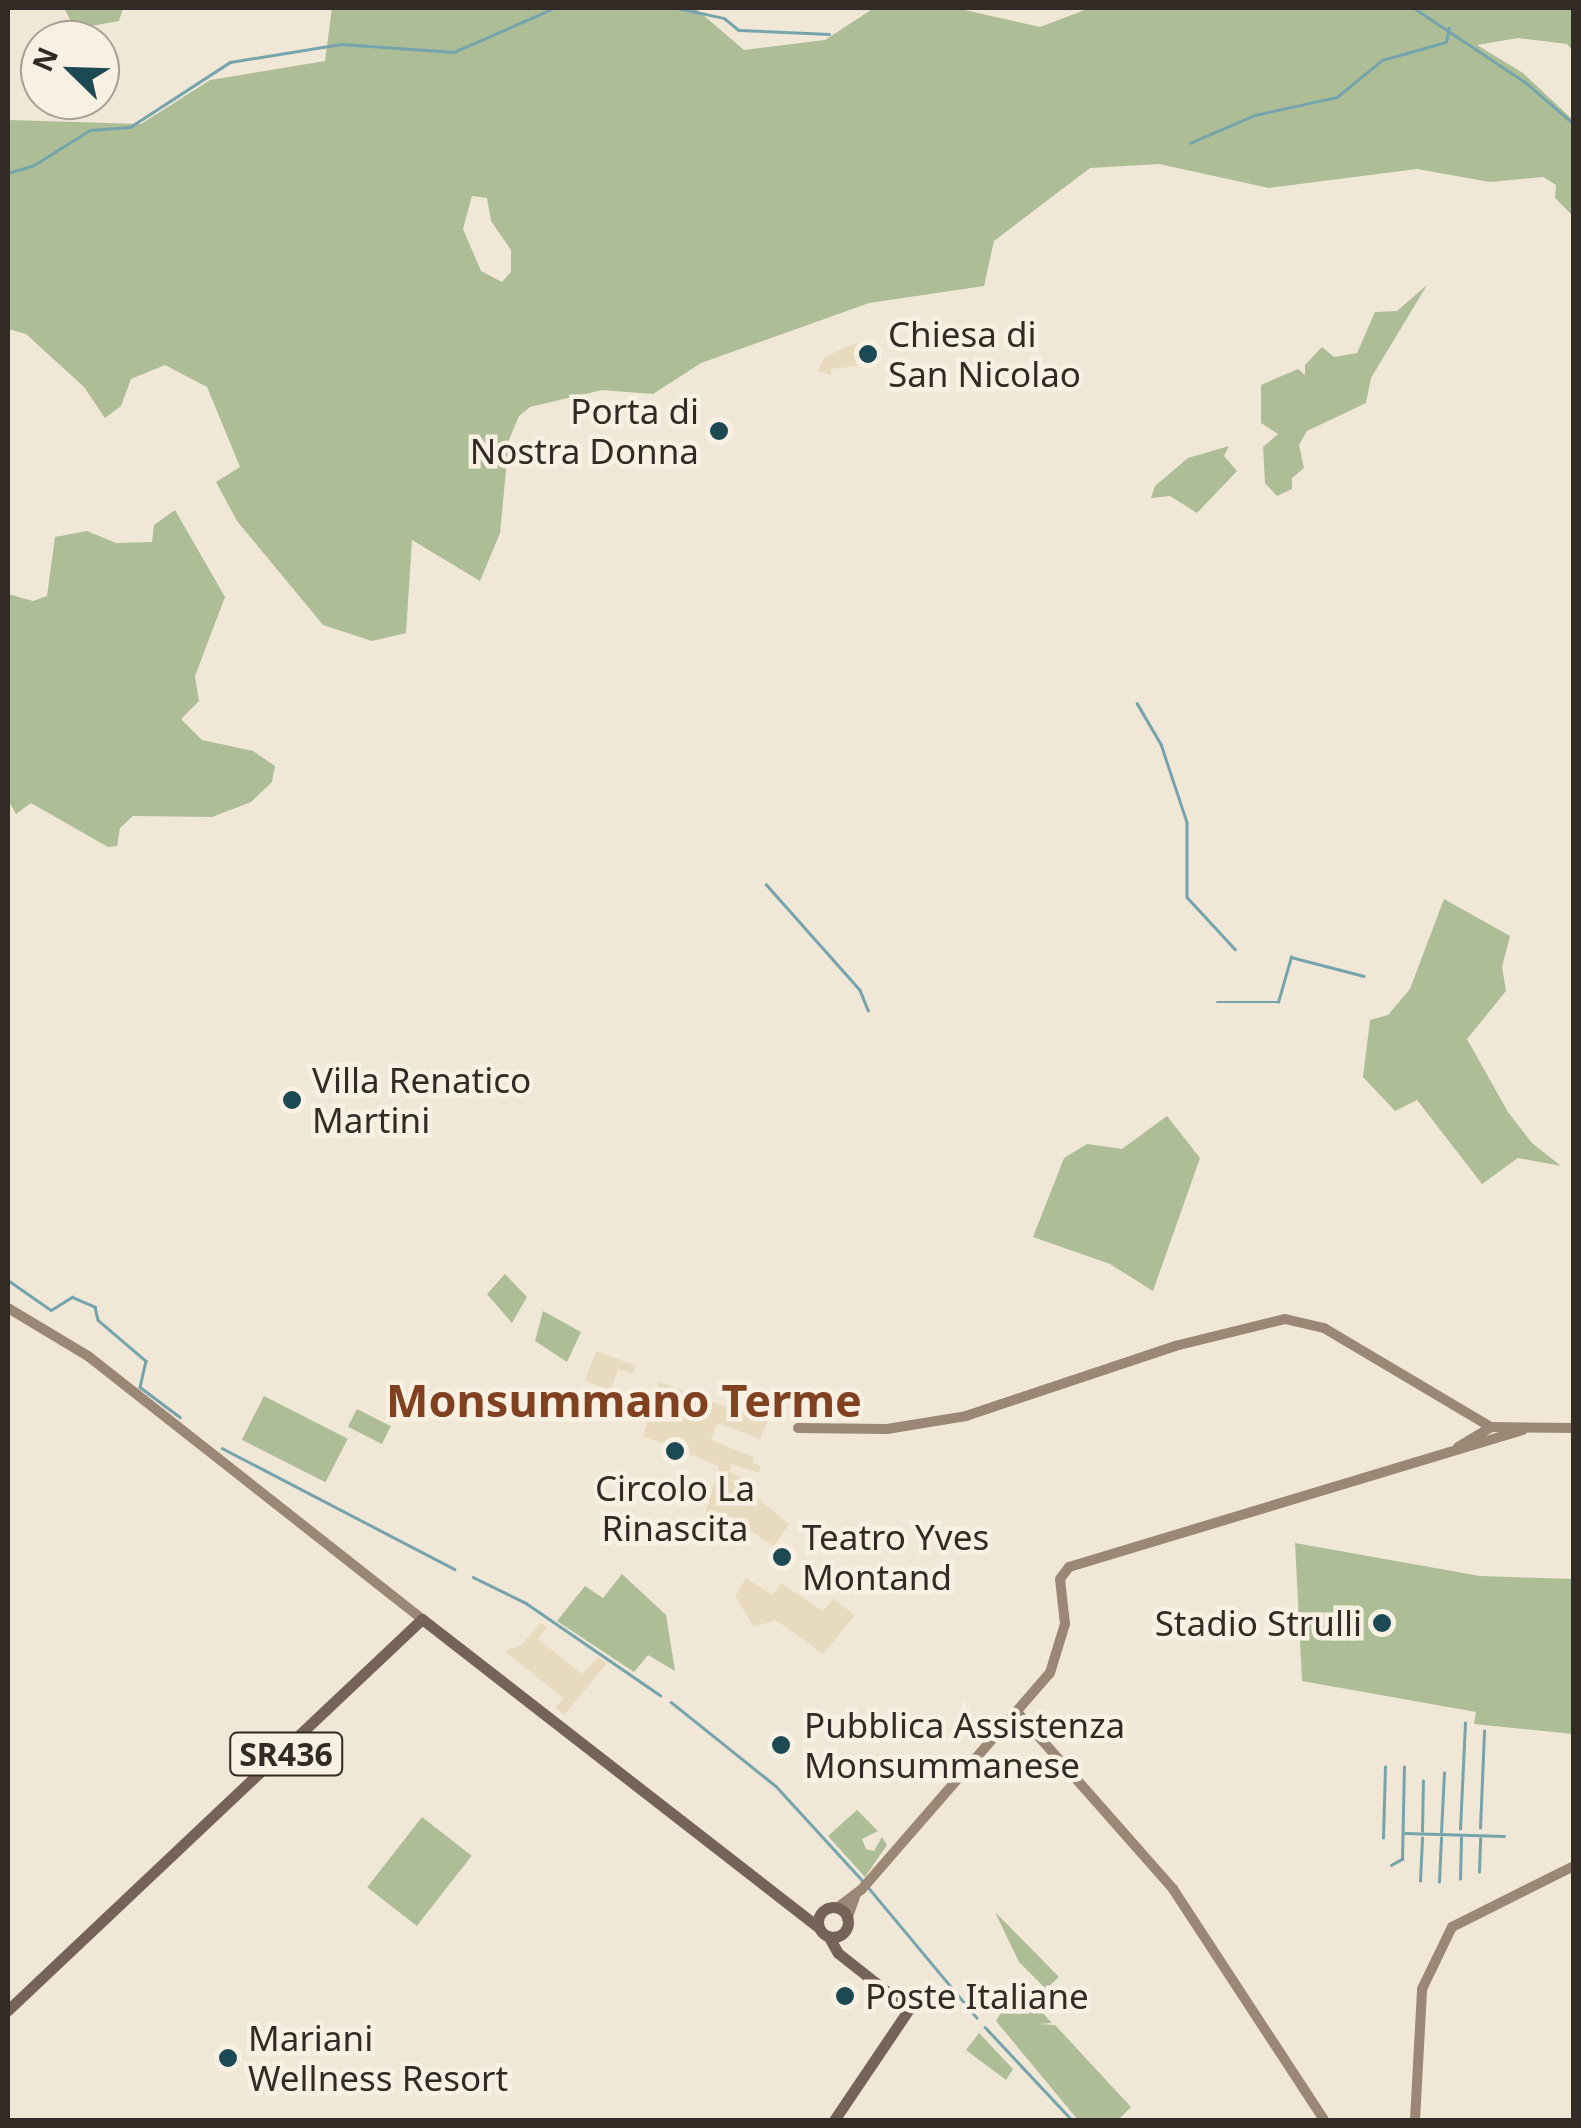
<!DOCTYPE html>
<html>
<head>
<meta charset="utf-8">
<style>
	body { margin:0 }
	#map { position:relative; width:1581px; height:2128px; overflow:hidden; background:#f0e7d7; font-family:"Noto Sans",sans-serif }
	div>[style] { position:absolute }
	.green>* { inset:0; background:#adbe97; transform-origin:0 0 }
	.plaza>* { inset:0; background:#e8dabe }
	.stream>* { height:2.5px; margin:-1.25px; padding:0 1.25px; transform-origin:1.25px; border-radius:1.25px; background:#76a4ac }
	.secondary>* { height:10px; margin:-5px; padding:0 5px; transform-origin:5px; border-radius:5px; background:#9b8775 }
	.primary>* { height:11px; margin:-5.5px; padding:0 5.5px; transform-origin:5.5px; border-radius:5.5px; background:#746356 }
	.primary>.ring { margin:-5.5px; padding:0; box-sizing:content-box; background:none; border:11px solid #746356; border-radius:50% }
	.dots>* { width:28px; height:28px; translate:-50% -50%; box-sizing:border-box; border:5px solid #f8f0e2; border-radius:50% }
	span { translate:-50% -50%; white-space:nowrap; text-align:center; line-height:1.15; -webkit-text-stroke:9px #f8f0e2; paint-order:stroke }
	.shield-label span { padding:2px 8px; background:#f8f0e2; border:2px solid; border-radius:8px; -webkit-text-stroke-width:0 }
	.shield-label { font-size:32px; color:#322b25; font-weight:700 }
	.poi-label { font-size:35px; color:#322b25 }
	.left { translate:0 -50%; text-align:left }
	.right { translate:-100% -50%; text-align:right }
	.district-label { font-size:45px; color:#804120; font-weight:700 }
	.frame { position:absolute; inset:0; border:10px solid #322b25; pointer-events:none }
	.north { position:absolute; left:20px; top:20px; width:100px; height:100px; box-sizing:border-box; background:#f8f0e2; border:2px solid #a9a196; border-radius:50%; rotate:293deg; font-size:28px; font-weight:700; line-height:40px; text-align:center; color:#322b25 }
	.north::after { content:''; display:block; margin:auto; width:35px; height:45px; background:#1c4953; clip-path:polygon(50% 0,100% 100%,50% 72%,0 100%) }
</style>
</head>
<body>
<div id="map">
	<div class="green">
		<i style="clip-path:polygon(64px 8px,123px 8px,119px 21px,75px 29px)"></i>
		<i style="clip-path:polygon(evenodd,332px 8px,695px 8px,744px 50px,825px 40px,874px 8px,956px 8px,1040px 27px,1090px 8px,1573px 8px,1573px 51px,1567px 44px,1518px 38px,1477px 45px,1523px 73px,1573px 120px,1573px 216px,1555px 198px,1556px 185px,1543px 177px,1490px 182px,1417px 169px,1269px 188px,1159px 164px,1090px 168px,994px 241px,984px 286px,869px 303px,701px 363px,653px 394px,602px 390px,530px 407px,519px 416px,509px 440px,500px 533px,480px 581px,412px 540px,406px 633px,372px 641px,323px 625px,237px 521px,216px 482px,240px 467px,207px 387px,165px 365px,131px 379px,121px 406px,105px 418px,84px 387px,26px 334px,8px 329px,8px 120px,141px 124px,210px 80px,325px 61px,332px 8px,472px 196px,487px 198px,491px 221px,511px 250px,511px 272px,502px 282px,481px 271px,463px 229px,472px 196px)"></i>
		<i style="clip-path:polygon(1427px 285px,1371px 378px,1366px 403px,1307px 431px,1299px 445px,1304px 468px,1292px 478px,1292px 489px,1277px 496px,1265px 483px,1263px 447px,1278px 434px,1261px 423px,1261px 385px,1298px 369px,1305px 375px,1305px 365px,1322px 347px,1334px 357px,1357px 353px,1375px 312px,1397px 311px)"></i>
		<i style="clip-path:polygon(1229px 446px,1224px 456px,1237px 471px,1197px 513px,1170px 496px,1151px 498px,1155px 486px,1188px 458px)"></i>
		<i style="clip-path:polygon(175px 510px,225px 597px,195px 676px,199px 701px,181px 719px,202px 740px,253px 751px,275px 766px,272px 782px,251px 802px,212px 817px,133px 816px,120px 828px,117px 846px,108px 847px,31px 803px,16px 814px,8px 800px,8px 594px,33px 601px,47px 596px,55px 537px,87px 531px,116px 543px,152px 542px,154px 525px)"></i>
		<i style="clip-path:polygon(1444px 899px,1510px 936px,1502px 967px,1506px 991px,1467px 1039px,1508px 1112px,1532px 1143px,1561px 1166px,1518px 1158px,1482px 1184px,1417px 1100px,1395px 1111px,1363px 1077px,1370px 1020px,1388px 1015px,1410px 989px)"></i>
		<i style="clip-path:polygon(1167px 1116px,1200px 1158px,1153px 1291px,1110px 1264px,1033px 1237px,1064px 1158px,1087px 1144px,1122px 1149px)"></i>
		<i style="clip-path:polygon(505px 1274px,527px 1297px,512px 1323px,487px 1294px)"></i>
		<i style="clip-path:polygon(543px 1311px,581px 1332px,567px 1362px,535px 1341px)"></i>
		<i style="left:264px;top:1396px;width:94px;height:49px;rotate:27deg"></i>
		<i style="left:357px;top:1409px;width:38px;height:20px;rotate:27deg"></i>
		<i style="clip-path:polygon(1295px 1543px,1480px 1576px,1573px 1579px,1573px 1734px,1474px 1724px,1476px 1712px,1302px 1681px)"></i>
		<i style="clip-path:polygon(622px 1574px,666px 1615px,675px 1671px,648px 1655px,634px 1672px,557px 1621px,585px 1586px,603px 1598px)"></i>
		<i style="clip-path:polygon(857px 1810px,878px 1831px,862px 1839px,866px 1849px,874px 1851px,882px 1837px,887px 1845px,865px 1877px,828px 1836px)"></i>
		<i style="left:422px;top:1817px;width:63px;height:89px;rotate:38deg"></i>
		<i style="clip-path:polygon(995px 1912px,1059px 1977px,1046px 1989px,1019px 1962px)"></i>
		<i style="clip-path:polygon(1017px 1986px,1052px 2023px,1038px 2024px,1055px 2025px,1131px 2107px,1118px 2120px,1078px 2120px,996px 2021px)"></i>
		<i style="clip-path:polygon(979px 2033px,1013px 2069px,1006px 2080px,966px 2050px)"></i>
	</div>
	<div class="plaza">
		<i style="clip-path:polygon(859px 342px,861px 350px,873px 349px,854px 355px,857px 366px,831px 369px,831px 375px,818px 371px,824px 357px)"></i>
		<i style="clip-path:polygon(596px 1351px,636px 1366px,633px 1374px,618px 1369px,611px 1390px,585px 1381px)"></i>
		<i style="clip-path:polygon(659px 1382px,767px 1422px,760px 1439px,717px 1423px,711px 1440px,754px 1457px,752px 1462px,761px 1466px,759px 1473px,732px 1464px,729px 1471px,754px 1485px,758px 1499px,789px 1524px,774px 1546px,729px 1517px,703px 1522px,719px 1466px,643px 1436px)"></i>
		<i style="clip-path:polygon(746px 1578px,772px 1595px,781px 1583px,823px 1611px,833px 1599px,855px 1615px,823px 1654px,776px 1620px,754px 1627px,735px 1596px)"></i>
		<i style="clip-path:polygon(541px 1623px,547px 1627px,538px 1639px,582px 1674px,598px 1657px,607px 1663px,564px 1715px,556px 1708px,563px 1698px,505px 1651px,521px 1645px)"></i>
	</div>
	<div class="stream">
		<i style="left:678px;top:8px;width:47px;rotate:12.3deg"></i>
		<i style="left:724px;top:18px;width:19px;rotate:39deg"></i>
		<i style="left:739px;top:30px;width:90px;rotate:2.5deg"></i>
		<i style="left:1414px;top:8px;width:133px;rotate:33.7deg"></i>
		<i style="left:1525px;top:82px;width:65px;rotate:40.6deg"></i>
		<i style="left:1190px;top:143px;width:71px;rotate:-23.3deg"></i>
		<i style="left:1255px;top:115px;width:84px;rotate:-12.4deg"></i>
		<i style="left:1337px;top:97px;width:58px;rotate:-39.4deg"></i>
		<i style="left:1382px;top:60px;width:66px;rotate:-15.7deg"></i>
		<i style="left:1446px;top:42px;width:14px;rotate:-78deg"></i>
		<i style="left:8px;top:173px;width:27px;rotate:-17deg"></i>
		<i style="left:34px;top:165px;width:66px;rotate:-32deg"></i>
		<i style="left:90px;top:130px;width:40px;rotate:-4.3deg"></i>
		<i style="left:130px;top:127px;width:119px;rotate:-33deg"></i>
		<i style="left:230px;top:62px;width:112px;rotate:-9.2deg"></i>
		<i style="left:341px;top:44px;width:113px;rotate:4deg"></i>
		<i style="left:454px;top:52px;width:109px;rotate:-23.7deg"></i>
		<i style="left:1137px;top:703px;width:48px;rotate:59.7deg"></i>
		<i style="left:1161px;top:744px;width:82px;rotate:71.6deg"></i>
		<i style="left:1187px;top:822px;width:75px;rotate:90deg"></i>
		<i style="left:1187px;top:897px;width:71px;rotate:47.3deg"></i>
		<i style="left:766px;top:884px;width:142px;rotate:48.4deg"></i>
		<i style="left:860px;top:990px;width:22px;rotate:68deg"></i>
		<i style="left:1217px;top:1002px;width:61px"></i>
		<i style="left:1278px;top:1002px;width:47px;rotate:-73.9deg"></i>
		<i style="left:1291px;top:957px;width:75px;rotate:14.6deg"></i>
		<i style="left:8px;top:1280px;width:52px;rotate:34.9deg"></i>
		<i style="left:51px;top:1310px;width:25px;rotate:-32deg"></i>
		<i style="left:72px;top:1297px;width:25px;rotate:23deg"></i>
		<i style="left:95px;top:1307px;width:13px;rotate:77deg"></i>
		<i style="left:98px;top:1320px;width:63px;rotate:40.5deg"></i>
		<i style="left:146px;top:1361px;width:27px;rotate:103deg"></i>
		<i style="left:140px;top:1387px;width:50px;rotate:36.9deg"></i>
		<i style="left:222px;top:1448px;width:262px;rotate:27.5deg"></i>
		<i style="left:473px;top:1577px;width:59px;rotate:26.1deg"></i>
		<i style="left:526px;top:1603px;width:163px;rotate:34.5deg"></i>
		<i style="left:671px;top:1702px;width:134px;rotate:38.7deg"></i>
		<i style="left:776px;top:1786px;width:129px;rotate:47.5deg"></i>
		<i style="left:1480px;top:1828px;width:97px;rotate:-87.6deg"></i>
		<i style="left:1460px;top:1829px;width:106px;rotate:-87.3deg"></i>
		<i style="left:1422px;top:1831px;width:50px;rotate:-88.9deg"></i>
		<i style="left:1441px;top:1832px;width:59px;rotate:-87.1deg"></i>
		<i style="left:1405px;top:1833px;width:99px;rotate:1.7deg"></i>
		<i style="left:1383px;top:1838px;width:71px;rotate:-88.4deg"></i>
		<i style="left:1391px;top:1865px;width:13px;rotate:-29deg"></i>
		<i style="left:1402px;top:1859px;width:92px;rotate:-88.8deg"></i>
		<i style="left:1479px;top:1872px;width:33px;rotate:-88deg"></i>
		<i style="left:1460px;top:1879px;width:41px;rotate:-88.6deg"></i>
		<i style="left:1420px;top:1881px;width:43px;rotate:-87.3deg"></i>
		<i style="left:1439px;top:1882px;width:44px;rotate:-87.4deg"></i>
		<i style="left:868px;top:1887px;width:170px;rotate:50.2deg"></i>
		<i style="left:985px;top:2027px;width:127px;rotate:46.9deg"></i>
	</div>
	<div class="secondary">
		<i style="left:8px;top:1308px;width:93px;rotate:31deg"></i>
		<i style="left:88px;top:1356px;width:425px;rotate:38.2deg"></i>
		<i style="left:798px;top:1428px;width:89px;rotate:0.6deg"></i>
		<i style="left:887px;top:1429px;width:80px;rotate:-9.3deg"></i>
		<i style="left:966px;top:1416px;width:220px;rotate:-18.5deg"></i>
		<i style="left:1175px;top:1346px;width:113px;rotate:-13.8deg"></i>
		<i style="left:1285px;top:1319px;width:40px;rotate:13deg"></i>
		<i style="left:1324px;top:1328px;width:194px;rotate:30.7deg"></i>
		<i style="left:1491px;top:1427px;width:83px;rotate:0.7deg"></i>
		<i style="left:1458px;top:1447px;width:39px;rotate:-31deg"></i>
		<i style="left:1018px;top:1713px;width:235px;rotate:48.6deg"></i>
		<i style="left:1173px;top:1889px;width:276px;rotate:56.8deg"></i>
		<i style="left:837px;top:1908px;width:31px;rotate:-37deg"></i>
		<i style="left:862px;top:1889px;width:286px;rotate:-49deg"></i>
		<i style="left:1050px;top:1673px;width:51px;rotate:-73deg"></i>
		<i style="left:1065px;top:1624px;width:45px;rotate:-96.3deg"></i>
		<i style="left:1060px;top:1579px;width:15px;rotate:-53deg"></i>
		<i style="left:1069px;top:1567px;width:474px;rotate:-16.8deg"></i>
		<i style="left:847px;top:1919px;width:23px;rotate:-70deg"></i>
		<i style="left:1415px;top:2120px;width:131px;rotate:-86.9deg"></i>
		<i style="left:1422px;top:1989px;width:69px;rotate:-64.2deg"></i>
		<i style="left:1452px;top:1927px;width:136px;rotate:-26.6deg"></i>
	</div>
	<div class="primary">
		<i class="ring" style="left:818px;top:1907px;width:19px;height:19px"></i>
		<i style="left:829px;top:1937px;width:18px;rotate:61deg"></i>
		<i style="left:838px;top:1953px;width:90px;rotate:38.3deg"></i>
		<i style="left:909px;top:2009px;width:134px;rotate:124deg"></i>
		<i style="left:8px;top:2010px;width:569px;rotate:-43.36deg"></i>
		<i style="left:422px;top:1619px;width:502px;rotate:37.87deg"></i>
	</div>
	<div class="dots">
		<i style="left:868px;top:354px;background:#1c4953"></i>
		<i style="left:719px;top:431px;background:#1c4953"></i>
		<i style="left:292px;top:1100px;background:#1c4953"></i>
		<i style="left:675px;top:1451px;background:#1c4953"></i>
		<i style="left:782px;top:1557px;background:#1c4953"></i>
		<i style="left:1382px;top:1623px;background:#1c4953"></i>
		<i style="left:781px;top:1745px;background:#1c4953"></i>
		<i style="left:845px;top:1996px;background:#1c4953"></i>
		<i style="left:228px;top:2058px;background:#1c4953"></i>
	</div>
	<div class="shield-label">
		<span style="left:286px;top:1754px">SR436</span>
	</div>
	<div class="poi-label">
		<span class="left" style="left:888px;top:354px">Chiesa di<br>San Nicolao</span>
		<span class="right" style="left:699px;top:431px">Porta di<br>Nostra Donna</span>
		<span class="left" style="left:312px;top:1100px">Villa Renatico<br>Martini</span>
		<span style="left:675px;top:1508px">Circolo La<br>Rinascita</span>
		<span class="left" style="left:802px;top:1557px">Teatro Yves<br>Montand</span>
		<span class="right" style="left:1362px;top:1623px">Stadio Strulli</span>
		<span class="left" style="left:804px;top:1745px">Pubblica Assistenza<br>Monsummanese</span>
		<span class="left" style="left:865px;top:1996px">Poste Italiane</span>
		<span class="left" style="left:248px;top:2058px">Mariani<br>Wellness Resort</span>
	</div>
	<div class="district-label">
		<span style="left:624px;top:1400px">Monsummano Terme</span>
	</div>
	<div class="frame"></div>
	<div class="north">N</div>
</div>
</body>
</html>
